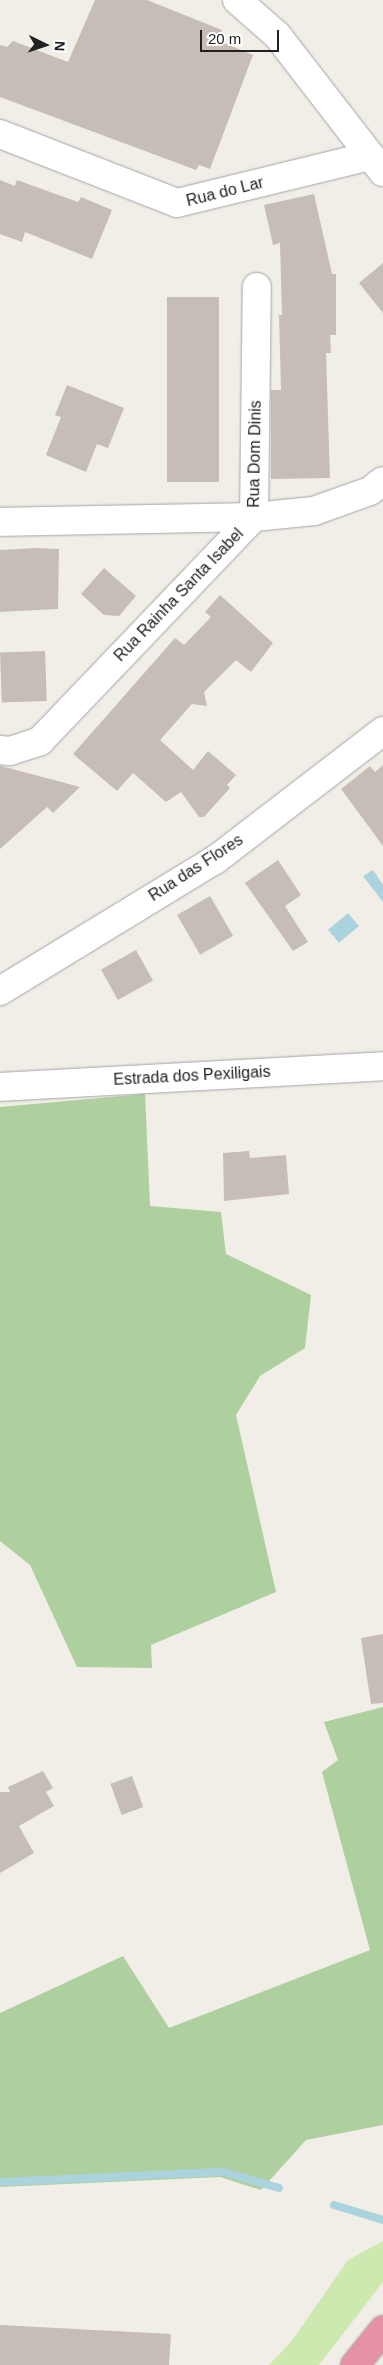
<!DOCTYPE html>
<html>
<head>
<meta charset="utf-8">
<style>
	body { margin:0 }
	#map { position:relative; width:383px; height:2365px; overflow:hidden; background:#f1eee8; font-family:Arial,sans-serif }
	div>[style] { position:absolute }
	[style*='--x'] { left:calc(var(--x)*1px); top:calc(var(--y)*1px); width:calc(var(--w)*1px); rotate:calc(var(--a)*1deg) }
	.grass>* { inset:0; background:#cee9b0 }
	.forest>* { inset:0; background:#aecf9e }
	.water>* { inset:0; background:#aad3dd; transform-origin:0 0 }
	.stream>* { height:8px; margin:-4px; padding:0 4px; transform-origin:4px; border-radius:4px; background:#aad3dd }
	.building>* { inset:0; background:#c6bdb7; transform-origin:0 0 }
	.roads { filter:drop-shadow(0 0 1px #a5a5a5) drop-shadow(0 0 1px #a5a5a5) }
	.minor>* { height:28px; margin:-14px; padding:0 14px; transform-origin:14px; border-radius:14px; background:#fff }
	.highway>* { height:28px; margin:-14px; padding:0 14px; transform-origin:14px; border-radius:14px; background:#e593a4 }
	span { translate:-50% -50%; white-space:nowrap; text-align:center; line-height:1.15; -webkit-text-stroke:4.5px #fff; paint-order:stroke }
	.street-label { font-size:16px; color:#212121 }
	.north { position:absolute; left:20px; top:20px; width:50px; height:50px; -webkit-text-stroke:4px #fff; paint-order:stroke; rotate:94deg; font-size:14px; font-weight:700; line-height:20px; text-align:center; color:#212121 }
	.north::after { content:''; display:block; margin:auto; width:18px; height:22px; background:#212121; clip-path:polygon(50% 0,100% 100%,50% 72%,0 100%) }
	.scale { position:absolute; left:200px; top:30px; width:79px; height:22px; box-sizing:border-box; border:2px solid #212121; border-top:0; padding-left:6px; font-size:15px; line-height:18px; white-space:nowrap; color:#212121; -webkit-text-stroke:4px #fff; paint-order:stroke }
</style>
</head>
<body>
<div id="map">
	<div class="grass">
		<div style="clip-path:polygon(383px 2241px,383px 2282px,319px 2365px,269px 2365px,291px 2342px,348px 2260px)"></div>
	</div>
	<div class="forest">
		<div style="clip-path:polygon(145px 1094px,150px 1206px,221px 1212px,226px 1254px,311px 1295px,305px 1348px,260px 1376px,236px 1415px,276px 1592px,151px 1645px,152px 1668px,77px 1667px,30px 1565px,0 1541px,0 1107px)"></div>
		<div style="clip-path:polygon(383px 1707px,383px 2125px,306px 2140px,261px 2190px,220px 2177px,0 2187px,0 2013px,123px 1956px,169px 2028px,370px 1950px,322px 1772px,338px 1760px,324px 1722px)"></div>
	</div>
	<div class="water">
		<div style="clip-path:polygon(373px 870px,383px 885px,383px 902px,363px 876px)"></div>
		<div style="left:348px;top:913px;width:17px;height:26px;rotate:50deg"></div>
	</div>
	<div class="stream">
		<div style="--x:0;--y:2182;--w:224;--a:-2.6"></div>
		<div style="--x:224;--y:2172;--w:57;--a:16.2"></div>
		<div style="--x:334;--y:2205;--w:51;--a:17"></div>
	</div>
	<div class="building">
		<div style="clip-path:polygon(95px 0,147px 0,222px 30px,217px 40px,253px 55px,210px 169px,199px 165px,196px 170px,0 97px,0 45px,7px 47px,13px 41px,68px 62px)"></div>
		<div style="clip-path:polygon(0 180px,15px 186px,17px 180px,78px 202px,81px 197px,112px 210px,92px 259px,25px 232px,22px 242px,0 234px)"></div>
		<div style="clip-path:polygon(314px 194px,332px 274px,336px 274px,336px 335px,330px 335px,331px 353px,326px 353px,330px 478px,271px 479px,271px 390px,281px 390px,279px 315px,282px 315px,280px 243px,273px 245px,264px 205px)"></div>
		<div style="clip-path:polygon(383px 263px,383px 313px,359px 283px)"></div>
		<div style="left:167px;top:297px;width:52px;height:185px"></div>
		<div style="clip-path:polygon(67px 385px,124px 408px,108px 448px,97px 444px,86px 472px,46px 455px,61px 417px,55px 415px)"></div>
		<div style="clip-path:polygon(37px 548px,59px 549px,58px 609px,0 612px,0 550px)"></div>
		<div style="clip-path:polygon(104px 568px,136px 596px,119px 616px,104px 615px,81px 594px)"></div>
		<div style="clip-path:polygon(220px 595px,273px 643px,251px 672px,236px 660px,204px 692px,207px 706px,192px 704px,160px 740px,193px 770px,208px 751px,236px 775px,227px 785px,230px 788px,204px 817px,199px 817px,181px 792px,166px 802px,133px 773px,117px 791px,73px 754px,175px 638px,184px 645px,211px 617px,205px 612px)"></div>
		<div style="left:45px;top:651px;width:50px;height:45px;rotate:88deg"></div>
		<div style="clip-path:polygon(383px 765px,383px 846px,341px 789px,370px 766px,375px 772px)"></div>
		<div style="clip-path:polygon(0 766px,1px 766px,80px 787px,53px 813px,47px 807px,0 849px)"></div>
		<div style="clip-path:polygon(278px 860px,301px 895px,285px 906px,308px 942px,293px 951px,245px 883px)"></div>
		<div style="left:210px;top:896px;width:46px;height:38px;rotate:60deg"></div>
		<div style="left:136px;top:950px;width:35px;height:40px;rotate:61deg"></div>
		<div style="clip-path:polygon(249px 1151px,250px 1158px,286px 1155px,289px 1194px,224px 1201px,223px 1153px)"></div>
		<div style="clip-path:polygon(383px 1634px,383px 1703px,371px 1704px,361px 1638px)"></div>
		<div style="clip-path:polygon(43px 1771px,53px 1788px,46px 1792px,54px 1806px,19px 1826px,34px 1853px,0 1873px,0 1792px,10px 1792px,8px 1787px)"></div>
		<div style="left:132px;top:1776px;width:33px;height:23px;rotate:70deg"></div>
		<div style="clip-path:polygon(0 2325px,171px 2334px,169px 2365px,0 2365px)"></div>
	</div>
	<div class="roads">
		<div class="minor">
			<div style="--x:237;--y:0;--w:53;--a:41.2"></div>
			<div style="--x:277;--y:35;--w:173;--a:52.3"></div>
			<div style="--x:0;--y:134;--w:190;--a:21.3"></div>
			<div style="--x:177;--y:203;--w:199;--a:-13.7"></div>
			<div style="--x:0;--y:522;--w:254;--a:-1.1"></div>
			<div style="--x:254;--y:517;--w:230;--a:-89.3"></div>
			<div style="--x:0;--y:750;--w:10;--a:6"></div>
			<div style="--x:10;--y:751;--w:32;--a:-18"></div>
			<div style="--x:40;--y:741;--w:310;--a:-46.3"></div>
			<div style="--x:254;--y:517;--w:60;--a:-5.7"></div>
			<div style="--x:314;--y:511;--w:59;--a:-19.7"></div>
			<div style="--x:370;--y:491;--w:16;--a:-38"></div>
			<div style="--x:0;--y:991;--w:252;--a:-31.4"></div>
			<div style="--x:215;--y:860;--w:212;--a:-37.5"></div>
			<div style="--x:0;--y:1087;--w:384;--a:-3.1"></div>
		</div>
		<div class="highway">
			<div style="--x:355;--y:2365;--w:45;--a:-51.3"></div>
		</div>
	</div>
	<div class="street-label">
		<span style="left:225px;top:192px;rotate:-14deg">Rua do Lar</span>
		<span style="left:255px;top:454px;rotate:-89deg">Rua Dom Dinis</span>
		<span style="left:179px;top:595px;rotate:-46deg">Rua Rainha Santa Isabel</span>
		<span style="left:196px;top:868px;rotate:-33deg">Rua das Flores</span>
		<span style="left:192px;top:1076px;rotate:-3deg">Estrada dos Pexiligais</span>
	</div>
	<div class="north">N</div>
	<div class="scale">20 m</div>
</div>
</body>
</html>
